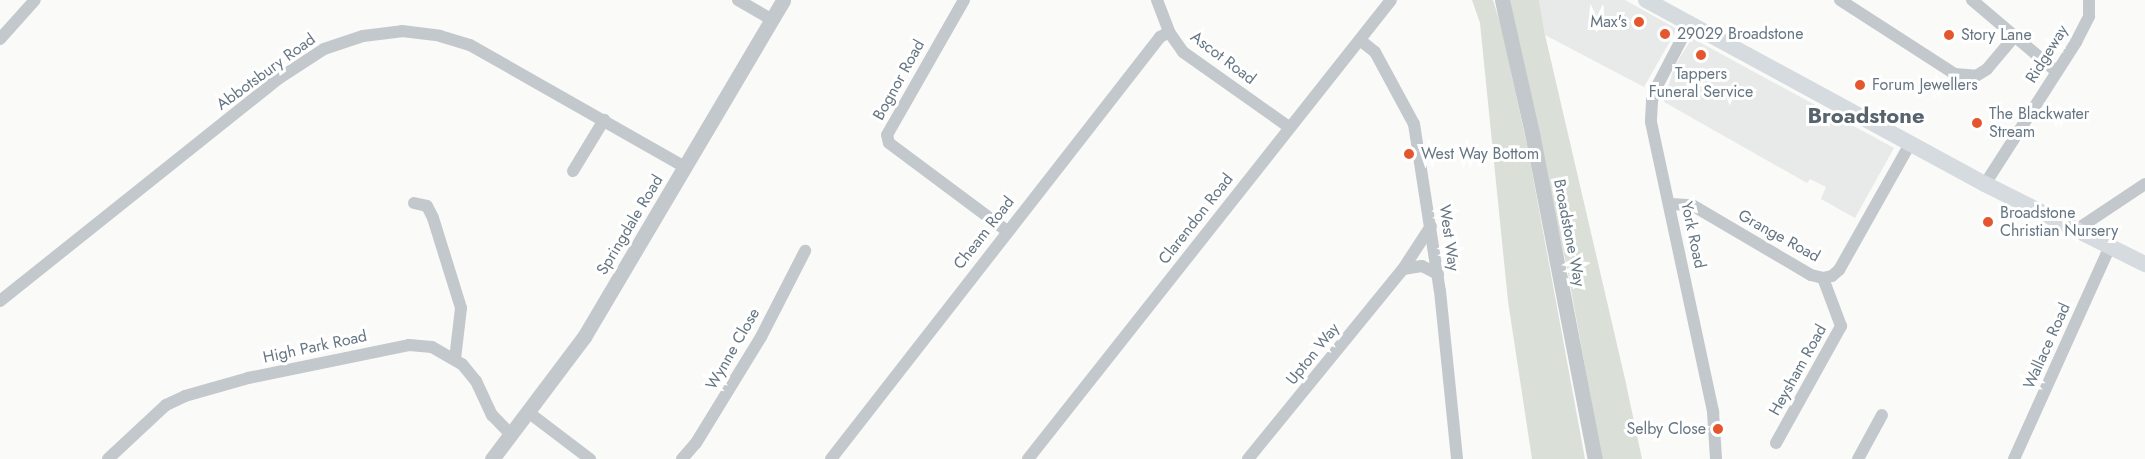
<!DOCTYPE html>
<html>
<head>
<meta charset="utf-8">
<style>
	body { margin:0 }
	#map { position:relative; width:2145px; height:459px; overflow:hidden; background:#fafaf8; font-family:Jost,sans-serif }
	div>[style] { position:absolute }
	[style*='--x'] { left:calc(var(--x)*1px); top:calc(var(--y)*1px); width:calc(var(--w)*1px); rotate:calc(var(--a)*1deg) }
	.built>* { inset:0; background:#e8e9e9 }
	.green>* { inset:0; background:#dadfd7 }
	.minor>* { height:12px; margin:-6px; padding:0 6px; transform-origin:6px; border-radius:6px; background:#c3c8cc }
	.tertiary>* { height:15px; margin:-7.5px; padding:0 7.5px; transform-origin:7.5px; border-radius:7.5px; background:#c3c8cc }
	.secondary>* { height:16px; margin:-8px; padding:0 8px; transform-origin:8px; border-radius:8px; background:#d6dbdf }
	.dots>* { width:16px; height:16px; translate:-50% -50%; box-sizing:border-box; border:3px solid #fff; border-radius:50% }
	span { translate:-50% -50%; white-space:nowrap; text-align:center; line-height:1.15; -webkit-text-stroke:6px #fff; paint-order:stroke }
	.poi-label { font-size:16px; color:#657683 }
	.right { translate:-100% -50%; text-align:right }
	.left { translate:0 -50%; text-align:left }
	.street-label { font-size:16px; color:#657683 }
	.district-label { font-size:22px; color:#57646e; font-weight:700 }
</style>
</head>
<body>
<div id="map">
	<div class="built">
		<div style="clip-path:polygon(1539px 0,1625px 0,1677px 29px,1644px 87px,1545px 35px)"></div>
		<div style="clip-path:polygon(1692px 38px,1894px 148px,1855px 218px,1821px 199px,1826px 187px,1810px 179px,1807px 183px,1664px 102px,1674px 67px)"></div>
	</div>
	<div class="green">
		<div style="clip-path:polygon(1472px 0,1493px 0,1501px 26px,1528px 150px,1585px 459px,1532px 459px,1508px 301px,1480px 23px)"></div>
		<div style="clip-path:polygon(1507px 0,1539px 0,1545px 35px,1625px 379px,1642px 459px,1602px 459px,1567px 268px)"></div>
	</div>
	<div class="minor">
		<div style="--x:738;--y:0;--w:39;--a:30"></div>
		<div style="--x:964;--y:0;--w:155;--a:119.7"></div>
		<div style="--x:887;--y:135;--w:8;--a:76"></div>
		<div style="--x:889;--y:143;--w:147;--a:36.7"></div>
		<div style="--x:1157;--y:0;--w:34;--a:69"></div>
		<div style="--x:1169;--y:32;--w:24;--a:55"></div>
		<div style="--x:1183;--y:52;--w:130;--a:35.3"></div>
		<div style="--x:1840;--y:0;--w:137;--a:32.8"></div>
		<div style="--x:1955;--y:74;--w:21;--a:5"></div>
		<div style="--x:1976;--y:76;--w:13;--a:-32"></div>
		<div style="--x:1987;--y:69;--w:42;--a:-49.8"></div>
		<div style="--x:1972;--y:0;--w:111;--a:40.3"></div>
		<div style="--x:1689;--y:25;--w:71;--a:117.6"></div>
		<div style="--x:1656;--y:88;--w:14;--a:107"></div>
		<div style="--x:1652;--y:101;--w:21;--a:93"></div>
		<div style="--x:1651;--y:122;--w:297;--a:77.9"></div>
		<div style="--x:1713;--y:412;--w:47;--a:86.3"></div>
		<div style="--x:0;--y:39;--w:52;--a:-48.1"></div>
		<div style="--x:1360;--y:40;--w:19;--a:39"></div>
		<div style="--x:1375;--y:52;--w:82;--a:61.6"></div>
		<div style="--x:1414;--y:124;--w:169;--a:81.2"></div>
		<div style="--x:1440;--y:291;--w:169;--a:84.2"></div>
		<div style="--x:573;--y:171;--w:60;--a:-58.7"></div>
		<div style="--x:1985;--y:184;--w:169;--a:-57.3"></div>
		<div style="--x:2076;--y:42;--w:29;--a:-63"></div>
		<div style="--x:2089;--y:16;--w:16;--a:-90"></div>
		<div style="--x:414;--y:203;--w:13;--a:13"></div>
		<div style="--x:427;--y:206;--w:13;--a:63"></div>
		<div style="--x:433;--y:218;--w:94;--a:72.7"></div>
		<div style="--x:461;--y:308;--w:51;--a:96.7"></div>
		<div style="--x:1670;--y:204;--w:22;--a:3"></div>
		<div style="--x:1692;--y:205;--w:138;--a:30.5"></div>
		<div style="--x:1811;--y:275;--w:12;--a:14"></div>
		<div style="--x:1823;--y:278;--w:9;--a:-13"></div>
		<div style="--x:1832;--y:276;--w:9;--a:-41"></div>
		<div style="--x:1839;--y:270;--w:145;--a:-60.6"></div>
		<div style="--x:2076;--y:230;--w:83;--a:-33.7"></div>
		<div style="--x:1403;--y:269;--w:19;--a:-9"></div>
		<div style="--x:1422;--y:266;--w:18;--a:27"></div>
		<div style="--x:0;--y:301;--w:356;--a:-38.6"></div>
		<div style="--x:278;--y:79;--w:55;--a:-33.1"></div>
		<div style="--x:324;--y:49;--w:41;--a:-18.4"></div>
		<div style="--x:363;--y:36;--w:39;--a:-7"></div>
		<div style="--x:402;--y:31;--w:38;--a:7"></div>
		<div style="--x:440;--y:36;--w:31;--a:17"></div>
		<div style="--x:470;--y:45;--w:247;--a:29.6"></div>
		<div style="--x:528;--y:412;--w:78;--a:37.2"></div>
		<div style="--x:1776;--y:443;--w:134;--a:-60.9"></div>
		<div style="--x:1841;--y:326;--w:51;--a:-110.6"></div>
		<div style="--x:108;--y:459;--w:79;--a:-43"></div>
		<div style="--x:166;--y:405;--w:21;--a:-25"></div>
		<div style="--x:185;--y:396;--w:66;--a:-15.9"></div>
		<div style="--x:248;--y:378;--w:164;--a:-11.6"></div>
		<div style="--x:409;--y:345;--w:23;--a:5"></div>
		<div style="--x:432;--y:347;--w:34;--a:30"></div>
		<div style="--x:462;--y:364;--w:22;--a:51"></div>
		<div style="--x:476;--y:381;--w:38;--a:65"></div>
		<div style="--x:492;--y:415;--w:28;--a:46"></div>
		<div style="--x:682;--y:459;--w:21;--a:-49"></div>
		<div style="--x:696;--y:443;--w:124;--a:-58.5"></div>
		<div style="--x:761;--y:337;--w:97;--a:-62.9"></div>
		<div style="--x:831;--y:459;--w:535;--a:-52.06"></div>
		<div style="--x:1160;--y:37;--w:10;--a:-29"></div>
		<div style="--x:1028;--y:459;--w:585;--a:-51.66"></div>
		<div style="--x:1248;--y:459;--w:245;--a:-50.8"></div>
		<div style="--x:1403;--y:269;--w:51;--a:-56.9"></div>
		<div style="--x:1858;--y:459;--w:50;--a:-61.4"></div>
		<div style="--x:2014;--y:459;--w:234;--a:-65.7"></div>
	</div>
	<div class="tertiary">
		<div style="--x:1502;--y:0;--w:136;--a:77.3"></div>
		<div style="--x:1532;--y:133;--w:332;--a:79.1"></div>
		<div style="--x:492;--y:459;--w:153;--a:-53"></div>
		<div style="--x:584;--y:337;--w:391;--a:-59.4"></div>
	</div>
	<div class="secondary">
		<div style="--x:1646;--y:0;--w:386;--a:28.5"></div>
		<div style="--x:1985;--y:184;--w:179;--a:26.6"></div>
	</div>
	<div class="dots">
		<div style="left:1639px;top:22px;background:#e4572e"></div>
		<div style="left:1665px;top:34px;background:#e4572e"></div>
		<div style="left:1949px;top:35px;background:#e4572e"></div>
		<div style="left:1701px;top:55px;background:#e4572e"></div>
		<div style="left:1860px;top:85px;background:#e4572e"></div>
		<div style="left:1977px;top:123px;background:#e4572e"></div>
		<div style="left:1409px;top:154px;background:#e4572e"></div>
		<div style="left:1988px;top:222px;background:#e4572e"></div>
		<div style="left:1718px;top:429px;background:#e4572e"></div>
	</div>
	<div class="poi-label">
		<span class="right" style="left:1627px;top:22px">Max's</span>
		<span class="left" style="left:1677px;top:34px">29029 Broadstone</span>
		<span class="left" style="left:1961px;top:35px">Story Lane</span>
		<span style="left:1701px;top:83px">Tappers<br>Funeral Service</span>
		<span class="left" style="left:1872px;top:85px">Forum Jewellers</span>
		<span class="left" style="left:1989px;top:123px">The Blackwater<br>Stream</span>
		<span class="left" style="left:1421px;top:154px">West Way Bottom</span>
		<span class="left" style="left:2000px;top:222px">Broadstone<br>Christian Nursery</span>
		<span class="right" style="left:1706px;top:429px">Selby Close</span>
	</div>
	<div class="street-label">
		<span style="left:2047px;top:54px;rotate:-58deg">Ridgeway</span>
		<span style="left:1223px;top:58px;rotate:37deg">Ascot Road</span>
		<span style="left:266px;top:72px;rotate:-36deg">Abbotsbury Road</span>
		<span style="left:899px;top:80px;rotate:-61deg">Bognor Road</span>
		<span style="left:1196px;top:219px;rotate:-52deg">Clarendon Road</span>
		<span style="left:630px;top:225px;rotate:-59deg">Springdale Road</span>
		<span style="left:984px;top:233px;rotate:-52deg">Cheam Road</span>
		<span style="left:1569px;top:233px;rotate:79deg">Broadstone Way</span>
		<span style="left:1693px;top:235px;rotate:78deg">York Road</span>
		<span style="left:1779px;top:236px;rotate:29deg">Grange Road</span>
		<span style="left:1449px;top:238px;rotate:82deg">West Way</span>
		<span style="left:2047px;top:346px;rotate:-66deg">Wallace Road</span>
		<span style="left:315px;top:347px;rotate:-12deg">High Park Road</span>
		<span style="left:733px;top:349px;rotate:-60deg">Wynne Close</span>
		<span style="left:1313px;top:354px;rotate:-51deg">Upton Way</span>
		<span style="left:1798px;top:370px;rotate:-61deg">Heysham Road</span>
	</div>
	<div class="district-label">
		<span style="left:1866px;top:116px">Broadstone</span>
	</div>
</div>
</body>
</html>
